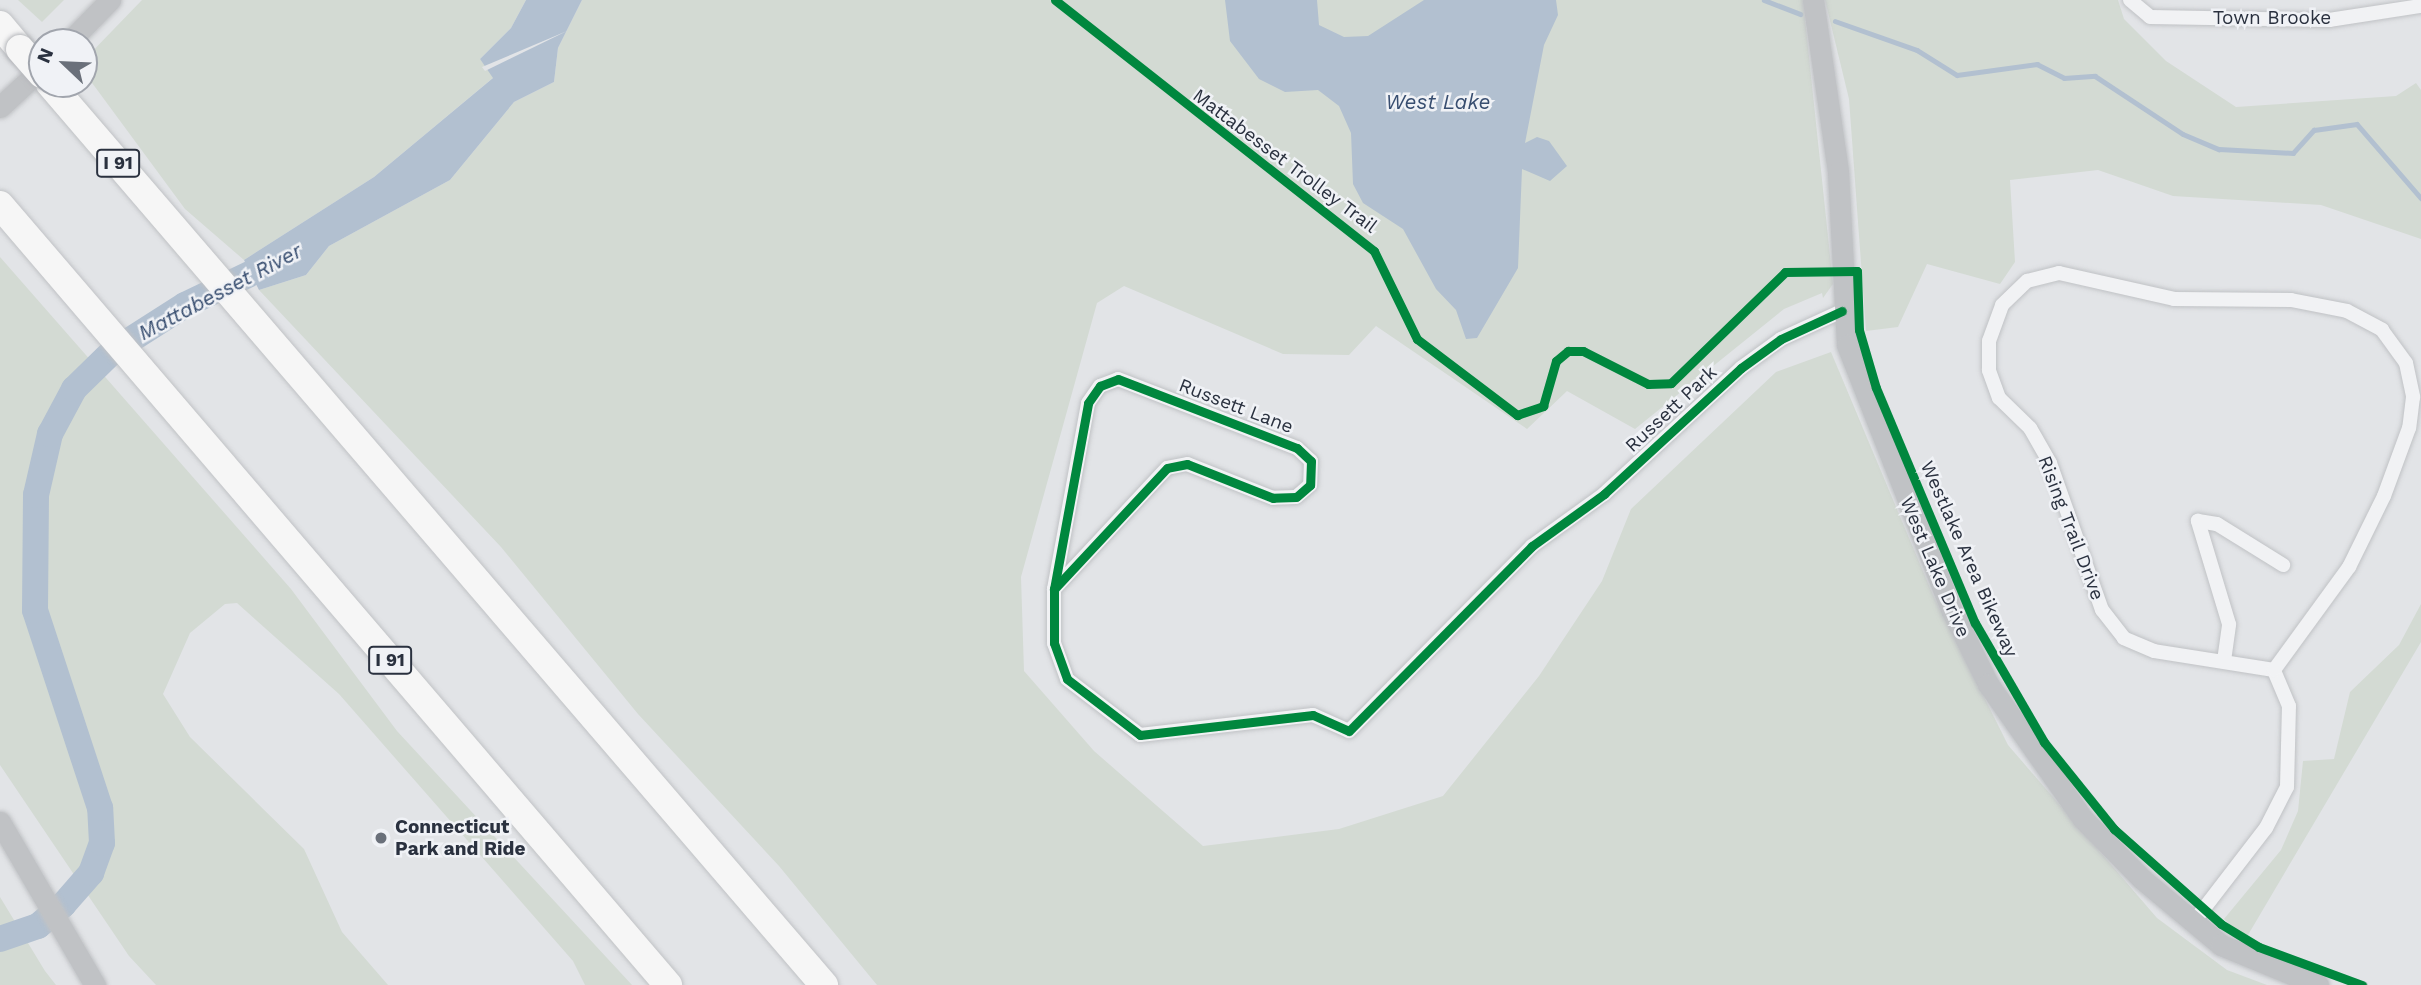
<!DOCTYPE html>
<html>
<head>
<meta charset="utf-8">
<style>
	body { margin:0 }
	#map { position:relative; width:2421px; height:985px; overflow:hidden; background:#e2e4e7; font-family:"Work Sans",sans-serif }
	div>[style] { position:absolute }
	[style*='--x'] { left:calc(var(--x)*1px); top:calc(var(--y)*1px); width:calc(var(--w)*1px); rotate:calc(var(--a)*1deg) }
	.green>* { inset:0; background:#d3dad3 }
	.water>* { inset:0; background:#b2c0d0 }
	.pier>* { inset:0; background:#e2e4e7 }
	.stream>* { height:4.5px; margin:-2.25px; padding:0 2.25px; transform-origin:2.25px; border-radius:2.25px; background:#b2c0d0 }
	.river>* { height:26px; margin:-13px; padding:0 13px; transform-origin:13px; border-radius:13px; background:#b2c0d0 }
	.roads { filter:drop-shadow(0 0 2px #c0c2c5) drop-shadow(0 0 2px #c0c2c5) }
	.street>* { height:14px; margin:-7px; padding:0 7px; transform-origin:7px; border-radius:7px; background:#f1f2f4 }
	.secondary>* { height:21px; margin:-10.5px; padding:0 10.5px; transform-origin:10.5px; border-radius:10.5px; background:#c0c2c5 }
	.highway>* { height:28px; margin:-14px; padding:0 14px; transform-origin:14px; border-radius:14px; background:#f6f6f6 }
	.bridges { filter:drop-shadow(0 0 2px #b5b7bb) drop-shadow(0 0 2px #b5b7bb) }
	.highway-bridge>* { height:28px; margin:-14px; padding:0 14px; transform-origin:14px; border-radius:14px; background:#f6f6f6 }
	.cycleway>* { height:9px; margin:-4.5px; padding:0 4.5px; transform-origin:4.5px; border-radius:4.5px; background:#00873e }
	.dots>* { width:19px; height:19px; translate:-50% -50%; box-sizing:border-box; border:4px solid #f0f2f6; border-radius:50% }
	span { translate:-50% -50%; white-space:nowrap; text-align:center; line-height:1.15; -webkit-text-stroke:5px #f0f2f6; paint-order:stroke }
	.shield-label span { padding:2px 5px; background:#f0f2f6; border:2px solid; border-radius:5px; -webkit-text-stroke-width:0 }
	.shield-label { font-size:18px; color:#2a313f; font-weight:700 }
	.street-label { font-size:19px; color:#2a313f }
	.poi-label { font-size:19px; color:#2a313f; font-weight:700 }
	.left { translate:0 -50%; text-align:left }
	.water-label { font-size:21px; color:#384e70; font-style:italic }
	.north { position:absolute; left:28px; top:28px; width:70px; height:70px; box-sizing:border-box; background:#f0f2f6; border:2px solid #a1a5ad; border-radius:50%; rotate:293deg; font-size:19px; font-weight:700; line-height:28px; text-align:center; color:#2a313f }
	.north::after { content:''; display:block; margin:auto; width:24px; height:32px; background:#6a707a; clip-path:polygon(50% 0,100% 100%,50% 72%,0 100%) }
</style>
</head>
<body>
<div id="map">
	<div class="green">
		<div style="clip-path:polygon(18px 0,64px 0,42px 22px)"></div>
		<div style="clip-path:polygon(142px 0,526px 0,511px 28px,480px 59px,494px 77px,374px 177px,244px 260px,185px 209px,84px 72px,84px 60px)"></div>
		<div style="clip-path:polygon(582px 0,1803px 0,1833px 284px,1823px 298px,1822px 293px,1784px 309px,1635px 429px,1567px 391px,1527px 429px,1376px 326px,1349px 355px,1283px 354px,1124px 286px,1097px 303px,1021px 577px,1024px 671px,1094px 751px,1203px 846px,1339px 829px,1443px 796px,1539px 676px,1602px 581px,1631px 509px,1776px 372px,1831px 352px,1933px 595px,2008px 745px,2157px 918px,2227px 970px,2267px 985px,877px 985px,779px 866px,638px 714px,501px 547px,259px 290px,306px 275px,329px 246px,450px 180px,514px 102px,554px 82px,558px 48px)"></div>
		<div style="clip-path:polygon(1825px 0,2118px 0,2124px 19px,2166px 61px,2236px 107px,2396px 96px,2416px 83px,2421px 90px,2421px 239px,2321px 205px,2173px 196px,2098px 170px,2010px 180px,2015px 262px,2000px 284px,1927px 264px,1898px 327px,1866px 331px,1849px 99px)"></div>
		<div style="clip-path:polygon(0 257px,291px 589px,397px 731px,632px 985px,585px 985px,573px 961px,339px 694px,237px 603px,225px 604px,190px 633px,163px 694px,190px 737px,304px 849px,342px 932px,388px 985px,156px 985px,129px 956px,0 765px)"></div>
		<div style="clip-path:polygon(2421px 604px,2421px 642px,2245px 940px,2224px 919px,2281px 850px,2298px 811px,2303px 761px,2334px 759px,2350px 692px,2399px 645px)"></div>
		<div style="clip-path:polygon(0 897px,45px 971px,56px 985px,0 985px)"></div>
	</div>
	<div class="water">
		<div style="clip-path:polygon(526px 0,582px 0,558px 48px,554px 82px,514px 102px,450px 180px,329px 246px,306px 275px,259px 290px,244px 260px,374px 177px,493px 78px,480px 59px,511px 28px)"></div>
		<div style="clip-path:polygon(1225px 0,1317px 0,1319px 25px,1344px 37px,1368px 36px,1424px 0,1556px 0,1558px 15px,1544px 45px,1525px 143px,1537px 137px,1549px 141px,1567px 166px,1550px 181px,1522px 169px,1518px 268px,1477px 338px,1466px 339px,1456px 310px,1436px 289px,1403px 229px,1363px 203px,1353px 184px,1351px 133px,1339px 106px,1318px 90px,1285px 92px,1259px 79px,1230px 41px)"></div>
	</div>
	<div class="pier">
		<div style="clip-path:polygon(567px 31px,485px 71px,482px 67px)"></div>
	</div>
	<div class="stream">
		<div style="--x:1764;--y:0;--w:39;--a:21"></div>
		<div style="--x:1835;--y:21;--w:87;--a:19.5"></div>
		<div style="--x:1917;--y:50;--w:47;--a:32"></div>
		<div style="--x:1957;--y:75;--w:81;--a:-7.8"></div>
		<div style="--x:2037;--y:64;--w:30;--a:27"></div>
		<div style="--x:2064;--y:78;--w:31;--a:-4"></div>
		<div style="--x:2095;--y:76;--w:105;--a:33.4"></div>
		<div style="--x:2183;--y:134;--w:39;--a:23"></div>
		<div style="--x:2219;--y:149;--w:74;--a:3.1"></div>
		<div style="--x:2293;--y:153;--w:31;--a:-48"></div>
		<div style="--x:2314;--y:130;--w:43;--a:-7.9"></div>
		<div style="--x:2357;--y:124;--w:98;--a:49.1"></div>
	</div>
	<div class="river">
		<div style="--x:0;--y:939;--w:40;--a:-18.9"></div>
		<div style="--x:38;--y:926;--w:33;--a:-40"></div>
		<div style="--x:63;--y:905;--w:43;--a:-48.8"></div>
		<div style="--x:91;--y:873;--w:32;--a:-70"></div>
		<div style="--x:102;--y:843;--w:35;--a:-93"></div>
		<div style="--x:100;--y:808;--w:208;--a:-108.2"></div>
		<div style="--x:35;--y:610;--w:115;--a:-89.5"></div>
		<div style="--x:36;--y:495;--w:63;--a:-77.1"></div>
		<div style="--x:50;--y:434;--w:51;--a:-61.9"></div>
		<div style="--x:74;--y:389;--w:54;--a:-44.3"></div>
		<div style="--x:113;--y:351;--w:85;--a:-32.6"></div>
		<div style="--x:185;--y:305;--w:109;--a:-25.6"></div>
	</div>
	<div class="roads">
		<div class="street">
			<div style="--x:2130;--y:0;--w:26;--a:40"></div>
			<div style="--x:2150;--y:17;--w:179;--a:1"></div>
			<div style="--x:2329;--y:20;--w:93;--a:-8.7"></div>
			<div style="--x:1054;--y:589;--w:189;--a:-79.6"></div>
			<div style="--x:1088;--y:403;--w:21;--a:-55"></div>
			<div style="--x:1100;--y:386;--w:19;--a:-21"></div>
			<div style="--x:1118;--y:379;--w:192;--a:21.1"></div>
			<div style="--x:1297;--y:448;--w:19;--a:43"></div>
			<div style="--x:1311;--y:461;--w:24;--a:92"></div>
			<div style="--x:1310;--y:485;--w:18;--a:139"></div>
			<div style="--x:1296;--y:497;--w:23;--a:178"></div>
			<div style="--x:1273;--y:498;--w:92;--a:-158.4"></div>
			<div style="--x:1187;--y:464;--w:20;--a:169"></div>
			<div style="--x:1167;--y:468;--w:166;--a:133"></div>
			<div style="--x:1054;--y:589;--w:54;--a:90"></div>
			<div style="--x:1054;--y:643;--w:38;--a:70"></div>
			<div style="--x:1067;--y:679;--w:92;--a:37.5"></div>
			<div style="--x:1140;--y:735;--w:174;--a:-6.6"></div>
			<div style="--x:1313;--y:715;--w:39;--a:24"></div>
			<div style="--x:1349;--y:731;--w:260;--a:-45.3"></div>
			<div style="--x:1532;--y:546;--w:89;--a:-35.8"></div>
			<div style="--x:1604;--y:494;--w:186;--a:-42.6"></div>
			<div style="--x:1741;--y:368;--w:49;--a:-35.9"></div>
			<div style="--x:1781;--y:339;--w:67;--a:-24.7"></div>
			<div style="--x:2224;--y:661;--w:37;--a:-82"></div>
			<div style="--x:2229;--y:624;--w:108;--a:-106.8"></div>
			<div style="--x:2198;--y:521;--w:19;--a:9"></div>
			<div style="--x:2217;--y:524;--w:78;--a:31.8"></div>
			<div style="--x:2192;--y:924;--w:121;--a:-52.4"></div>
			<div style="--x:2266;--y:828;--w:46;--a:-62.9"></div>
			<div style="--x:2287;--y:787;--w:81;--a:-88.6"></div>
			<div style="--x:2289;--y:706;--w:39;--a:-113"></div>
			<div style="--x:2274;--y:670;--w:121;--a:-171"></div>
			<div style="--x:2154;--y:651;--w:33;--a:-157"></div>
			<div style="--x:2124;--y:638;--w:36;--a:-128"></div>
			<div style="--x:2102;--y:610;--w:156;--a:-109.5"></div>
			<div style="--x:2050;--y:463;--w:40;--a:-119.7"></div>
			<div style="--x:2030;--y:428;--w:43;--a:-135.9"></div>
			<div style="--x:1999;--y:398;--w:30;--a:-110"></div>
			<div style="--x:1989;--y:370;--w:29;--a:-90"></div>
			<div style="--x:1989;--y:341;--w:38;--a:-70"></div>
			<div style="--x:2002;--y:305;--w:35;--a:-44"></div>
			<div style="--x:2027;--y:281;--w:33;--a:-14"></div>
			<div style="--x:2059;--y:273;--w:118;--a:12.7"></div>
			<div style="--x:2174;--y:299;--w:117;--a:0.5"></div>
			<div style="--x:2291;--y:300;--w:57;--a:11.1"></div>
			<div style="--x:2347;--y:311;--w:40;--a:28"></div>
			<div style="--x:2382;--y:330;--w:41;--a:54"></div>
			<div style="--x:2406;--y:363;--w:35;--a:78"></div>
			<div style="--x:2413;--y:397;--w:31;--a:97"></div>
			<div style="--x:2409;--y:428;--w:72;--a:110.2"></div>
			<div style="--x:2384;--y:496;--w:79;--a:116.2"></div>
			<div style="--x:2349;--y:567;--w:127;--a:126.1"></div>
		</div>
		<div class="secondary">
			<div style="--x:1813;--y:0;--w:174;--a:81.7"></div>
			<div style="--x:1838;--y:172;--w:173;--a:87"></div>
			<div style="--x:1847;--y:345;--w:286;--a:68.5"></div>
			<div style="--x:1952;--y:611;--w:81;--a:63.7"></div>
			<div style="--x:1988;--y:684;--w:165;--a:54.9"></div>
			<div style="--x:2083;--y:819;--w:84;--a:45.5"></div>
			<div style="--x:2142;--y:879;--w:103;--a:39.9"></div>
			<div style="--x:2221;--y:945;--w:105;--a:22.4"></div>
			<div style="--x:69;--y:42;--w:59;--a:-45.7"></div>
			<div style="--x:0;--y:107;--w:57;--a:-42.9"></div>
			<div style="--x:0;--y:822;--w:189;--a:59.8"></div>
		</div>
		<div class="highway">
			<div style="--x:0;--y:25;--w:31;--a:50"></div>
			<div style="--x:50;--y:84;--w:1188;--a:49.34"></div>
			<div style="--x:0;--y:205;--w:1027;--a:49.42"></div>
		</div>
	</div>
	<div class="bridges">
		<div class="highway-bridge">
			<div style="--x:20;--y:49;--w:33;--a:49"></div>
		</div>
	</div>
	<div class="cycleway">
		<div style="--x:1055;--y:0;--w:406;--a:38.2"></div>
		<div style="--x:1374;--y:251;--w:98;--a:64"></div>
		<div style="--x:1417;--y:339;--w:126;--a:37.2"></div>
		<div style="--x:1517;--y:415;--w:28;--a:-19"></div>
		<div style="--x:1543;--y:406;--w:47;--a:-73.9"></div>
		<div style="--x:1556;--y:361;--w:16;--a:-40"></div>
		<div style="--x:1568;--y:351;--w:15;--a:0"></div>
		<div style="--x:1583;--y:351;--w:73;--a:26.9"></div>
		<div style="--x:1648;--y:384;--w:23;--a:-2"></div>
		<div style="--x:1671;--y:383;--w:159;--a:-44.2"></div>
		<div style="--x:1785;--y:272;--w:72;--a:-0.8"></div>
		<div style="--x:1857;--y:271;--w:59;--a:88.1"></div>
		<div style="--x:1859;--y:330;--w:60;--a:73.7"></div>
		<div style="--x:1876;--y:388;--w:255;--a:67.2"></div>
		<div style="--x:1975;--y:623;--w:138;--a:59.9"></div>
		<div style="--x:2044;--y:742;--w:112;--a:51.2"></div>
		<div style="--x:2114;--y:829;--w:143;--a:41.6"></div>
		<div style="--x:2221;--y:924;--w:44;--a:31.2"></div>
		<div style="--x:2259;--y:947;--w:110;--a:20.3"></div>
		<div style="--x:1054;--y:589;--w:189;--a:-79.6"></div>
		<div style="--x:1088;--y:403;--w:21;--a:-55"></div>
		<div style="--x:1100;--y:386;--w:19;--a:-21"></div>
		<div style="--x:1118;--y:379;--w:192;--a:21.1"></div>
		<div style="--x:1297;--y:448;--w:19;--a:43"></div>
		<div style="--x:1311;--y:461;--w:24;--a:92"></div>
		<div style="--x:1310;--y:485;--w:18;--a:139"></div>
		<div style="--x:1296;--y:497;--w:23;--a:178"></div>
		<div style="--x:1273;--y:498;--w:92;--a:-158.4"></div>
		<div style="--x:1187;--y:464;--w:20;--a:169"></div>
		<div style="--x:1167;--y:468;--w:166;--a:133"></div>
		<div style="--x:1054;--y:589;--w:54;--a:90"></div>
		<div style="--x:1054;--y:643;--w:38;--a:70"></div>
		<div style="--x:1067;--y:679;--w:92;--a:37.5"></div>
		<div style="--x:1140;--y:735;--w:174;--a:-6.6"></div>
		<div style="--x:1313;--y:715;--w:39;--a:24"></div>
		<div style="--x:1349;--y:731;--w:260;--a:-45.3"></div>
		<div style="--x:1532;--y:546;--w:89;--a:-35.8"></div>
		<div style="--x:1604;--y:494;--w:186;--a:-42.6"></div>
		<div style="--x:1741;--y:368;--w:49;--a:-35.9"></div>
		<div style="--x:1781;--y:339;--w:67;--a:-24.7"></div>
	</div>
	<div class="dots">
		<div style="left:381px;top:838px;background:#6a707a"></div>
	</div>
	<div class="shield-label">
		<span style="left:118px;top:163px">I 91</span>
		<span style="left:390px;top:660px">I 91</span>
	</div>
	<div class="street-label">
		<span style="left:2272px;top:18px">Town Brooke</span>
		<span style="left:1285px;top:161px;rotate:37deg">Mattabesset Trolley Trail</span>
		<span style="left:1236px;top:406px;rotate:21deg">Russett Lane</span>
		<span style="left:1671px;top:409px;rotate:-43deg">Russett Park</span>
		<span style="left:2071px;top:528px;rotate:69deg">Rising Trail Drive</span>
		<span style="left:1969px;top:559px;rotate:66deg">Westlake Area Bikeway</span>
		<span style="left:1935px;top:567px;rotate:67deg">West Lake Drive</span>
	</div>
	<div class="poi-label">
		<span class="left" style="left:395px;top:838px">Connecticut<br>Park and Ride</span>
	</div>
	<div class="water-label">
		<span style="left:1438px;top:102px">West Lake</span>
		<span style="left:220px;top:292px;rotate:-28deg">Mattabesset River</span>
	</div>
	<div class="north">N</div>
</div>
</body>
</html>
